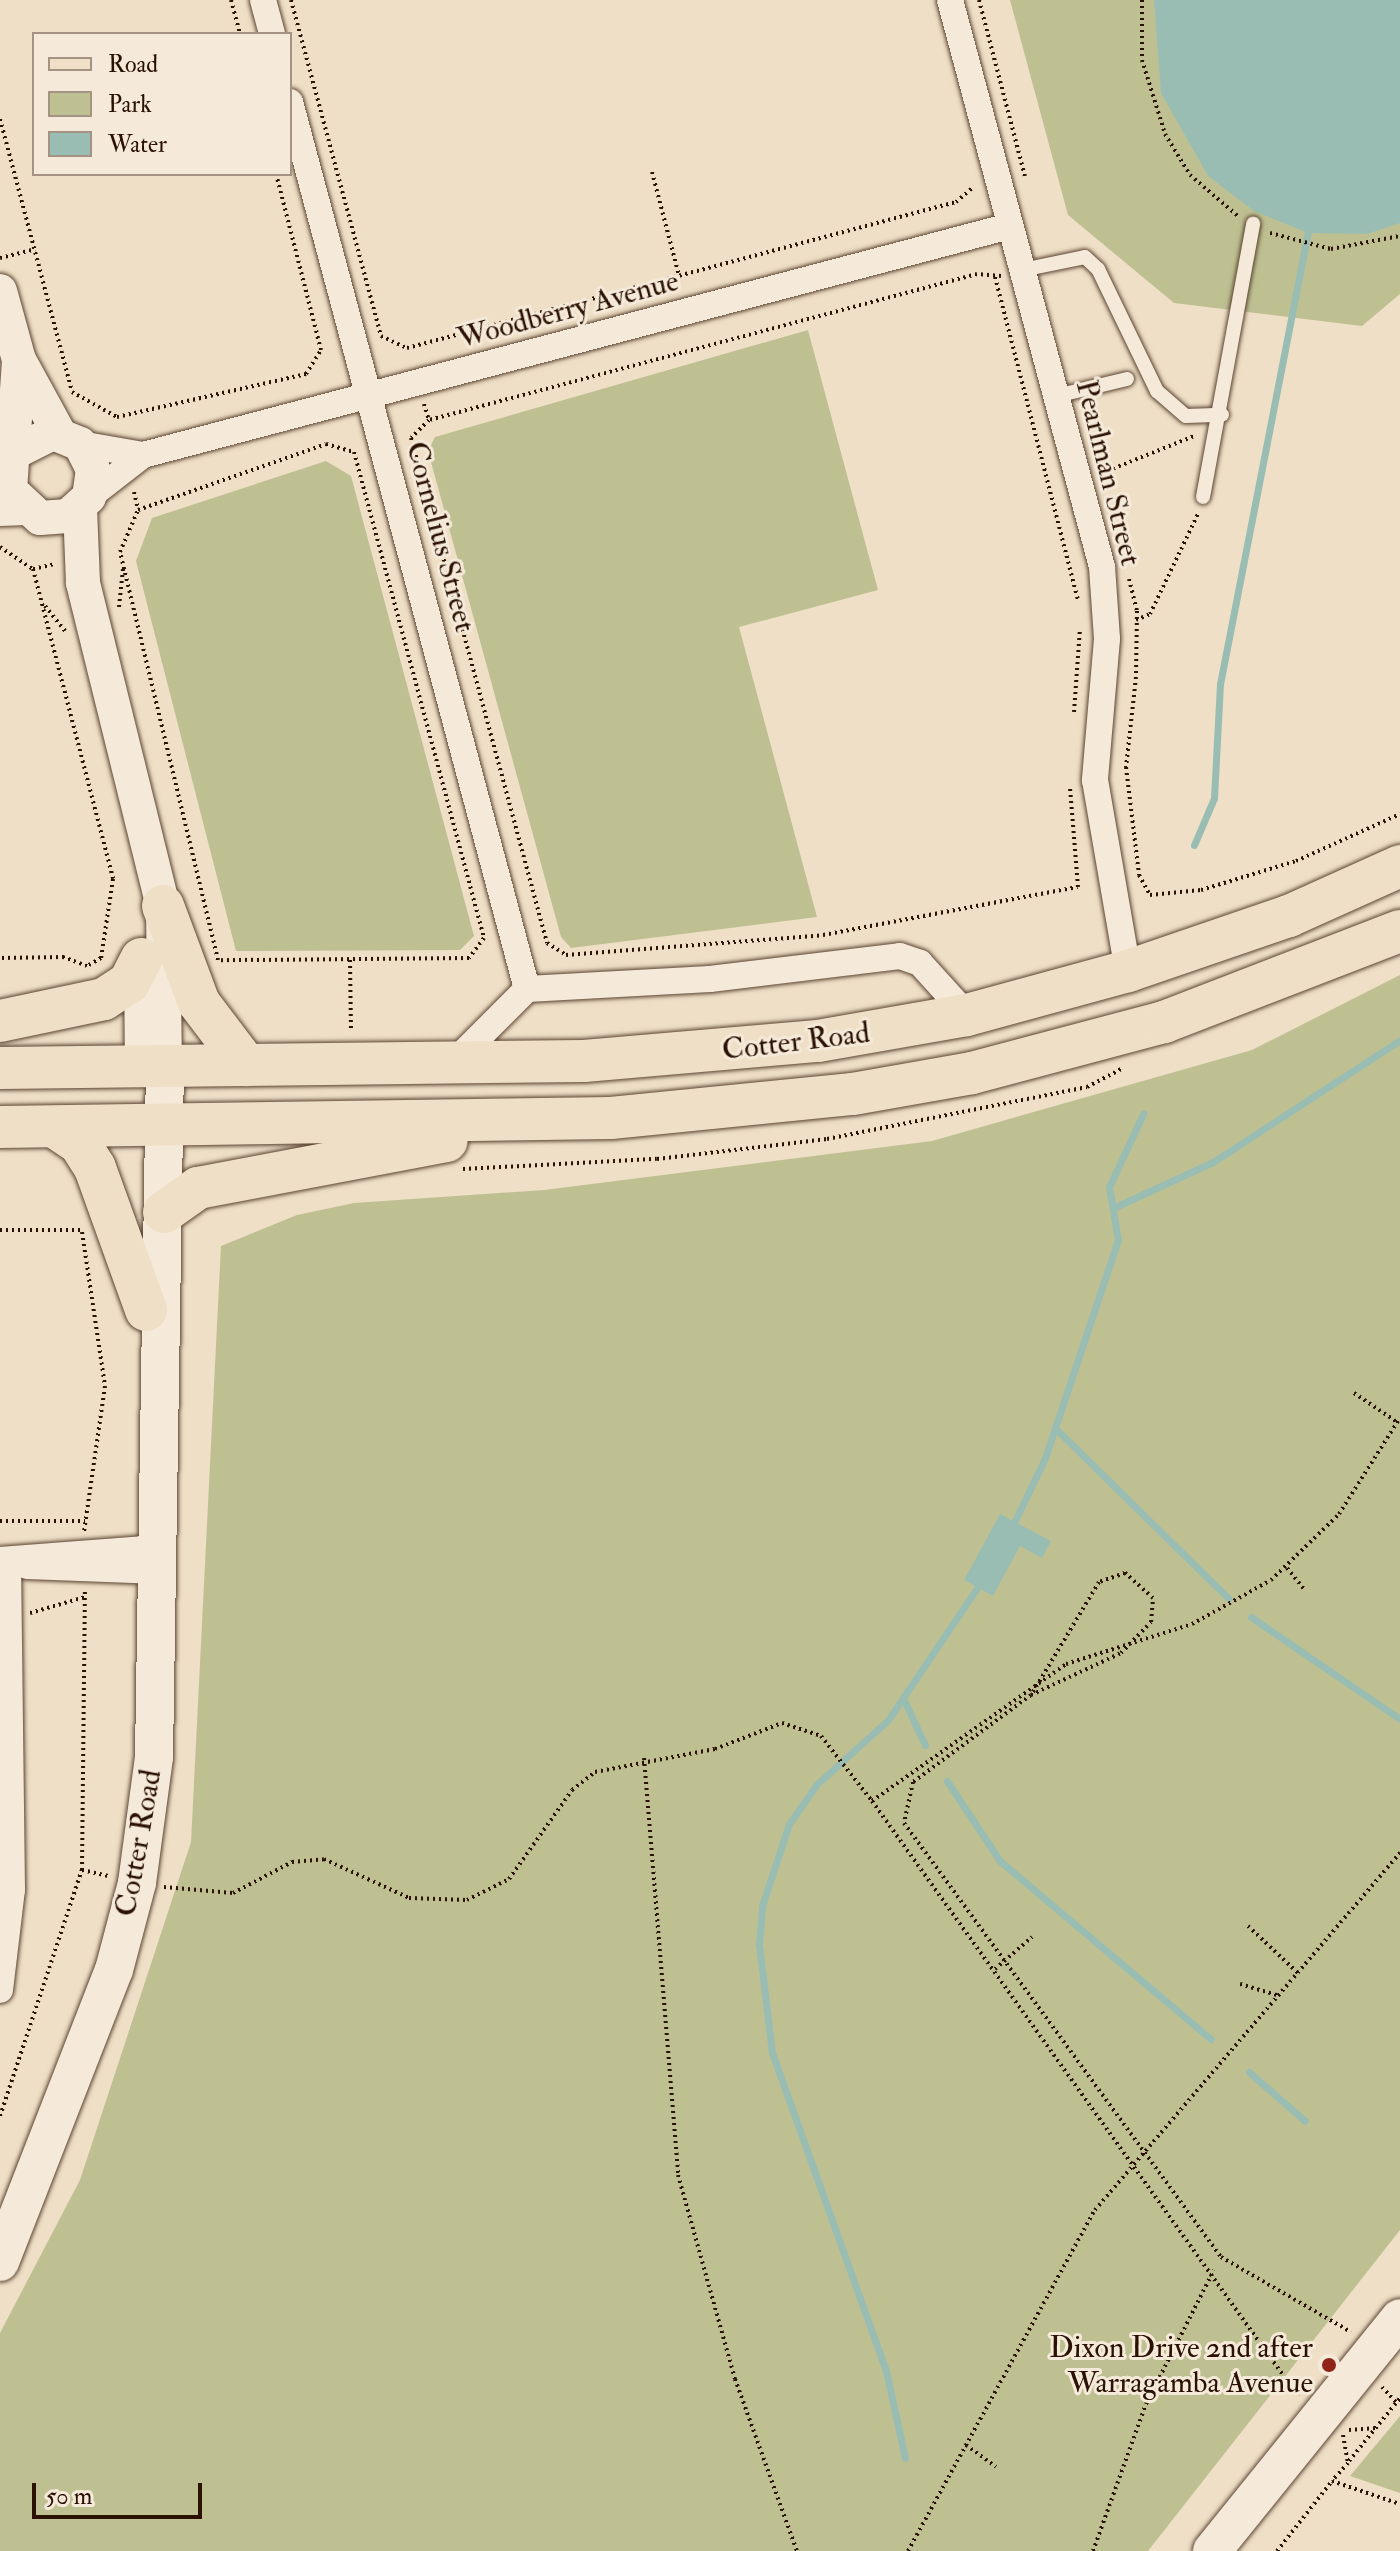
<!DOCTYPE html>
<html>
<head>
<meta charset="utf-8">
<style>
	body { margin:0 }
	#map { position:relative; width:1400px; height:2551px; overflow:hidden; background:#efdfc6; font-family:"IM FELL Double Pica",serif }
	div>[style] { position:absolute }
	[style*='--x'] { left:calc(var(--x)*1px); top:calc(var(--y)*1px); width:calc(var(--w)*1px); rotate:calc(var(--a)*1deg) }
	.green>* { inset:0; background:#bec092 }
	.water>* { inset:0; background:#9abdb3 }
	.stream>* { height:7px; margin:-3.5px; padding:0 3.5px; transform-origin:3.5px; border-radius:3.5px; background:#9abdb3 }
	.path>* { height:4px; margin-top:-2px; transform-origin:0; background:repeating-linear-gradient(90deg,#2a1101 0 2px,transparent 0 6px) }
	.roads { filter:drop-shadow(0 0 2px #5b4432) drop-shadow(0 0 2px #5b4432) }
	.service>* { height:14px; margin:-7px; padding:0 7px; transform-origin:7px; border-radius:7px; background:#f5eada }
	.minor>* { height:26px; margin:-13px; padding:0 13px; transform-origin:13px; border-radius:13px; background:#f5eada }
	.tertiary>* { height:34px; margin:-17px; padding:0 17px; transform-origin:17px; border-radius:17px; background:#f5eada }
	.secondary>* { height:38px; margin:-19px; padding:0 19px; transform-origin:19px; border-radius:19px; background:#f5eada }
	.primary>* { height:42px; margin:-21px; padding:0 21px; transform-origin:21px; border-radius:21px; background:#efdfc6 }
	.dots>* { width:22px; height:22px; translate:-50% -50%; box-sizing:border-box; border:4px solid #f5eada; border-radius:50% }
	span { translate:-50% -50%; white-space:nowrap; text-align:center; line-height:1.15; -webkit-text-stroke:6px #f5eada; paint-order:stroke }
	.street-label { font-size:30px; color:#2a1101 }
	.poi-label { font-size:30px; color:#2a1101 }
	.right { translate:-100% -50%; text-align:right }
	.legend { position:absolute; left:32px; top:32px; width:260px; height:144px; box-sizing:border-box; background:#f5eada; border:2px solid #a49383; margin:0; padding:10px 14px; list-style:none; font-size:24px; color:#2a1101 }
	.legend li { display:flex; align-items:center; gap:16px; height:40px }
	.legend b { width:40px; border:2px solid #a49383 }
	.scale { position:absolute; left:32px; top:2483px; width:170px; height:36px; box-sizing:border-box; border:4px solid #2a1101; border-top:0; padding-left:10px; font-size:24px; line-height:28px; white-space:nowrap; color:#2a1101; -webkit-text-stroke:6px #f5eada; paint-order:stroke }
</style>
</head>
<body>
<div id="map">
	<div class="green">
		<div style="clip-path:polygon(1010px 0,1400px 0,1400px 294px,1362px 326px,1174px 303px,1068px 215px)"></div>
		<div style="clip-path:polygon(808px 330px,878px 590px,739px 627px,817px 917px,571px 948px,561px 937px,428px 451px,435px 437px)"></div>
		<div style="clip-path:polygon(326px 461px,351px 476px,474px 936px,460px 950px,236px 951px,136px 561px,152px 518px)"></div>
		<div style="clip-path:polygon(1400px 975px,1400px 2230px,1148px 2551px,0 2551px,0 2333px,80px 2180px,191px 1842px,221px 1246px,297px 1215px,354px 1203px,544px 1190px,932px 1141px,1252px 1050px)"></div>
		<div style="clip-path:polygon(1400px 2416px,1400px 2493px,1350px 2476px)"></div>
	</div>
	<div class="water">
		<div style="clip-path:polygon(1154px 0,1400px 0,1400px 223px,1367px 234px,1308px 233px,1254px 211px,1208px 176px,1161px 93px)"></div>
		<div style="clip-path:polygon(1000px 1514px,1051px 1541px,1042px 1558px,1020px 1546px,993px 1596px,964px 1580px)"></div>
	</div>
	<div class="stream">
		<div style="--x:1194;--y:845;--w:51;--a:-66.9"></div>
		<div style="--x:1214;--y:798;--w:114;--a:-87"></div>
		<div style="--x:1220;--y:684;--w:460;--a:-79"></div>
		<div style="--x:1113;--y:1208;--w:110;--a:-24.7"></div>
		<div style="--x:1213;--y:1162;--w:223;--a:-33.1"></div>
		<div style="--x:1055;--y:1428;--w:243;--a:44.5"></div>
		<div style="--x:1011;--y:1529;--w:79;--a:-64.4"></div>
		<div style="--x:1045;--y:1458;--w:230;--a:-71.5"></div>
		<div style="--x:1118;--y:1240;--w:54;--a:-99.6"></div>
		<div style="--x:1109;--y:1187;--w:81;--a:-65"></div>
		<div style="--x:1251;--y:1617;--w:181;--a:34.4"></div>
		<div style="--x:903;--y:1698;--w:52;--a:64.9"></div>
		<div style="--x:947;--y:1781;--w:96;--a:56.5"></div>
		<div style="--x:1000;--y:1861;--w:276;--a:40.2"></div>
		<div style="--x:1249;--y:2072;--w:74;--a:41.2"></div>
		<div style="--x:905;--y:2458;--w:89;--a:-102.3"></div>
		<div style="--x:886;--y:2371;--w:338;--a:-109.7"></div>
		<div style="--x:772;--y:2053;--w:110;--a:-96.8"></div>
		<div style="--x:759;--y:1944;--w:38;--a:-85"></div>
		<div style="--x:762;--y:1906;--w:86;--a:-71.8"></div>
		<div style="--x:789;--y:1824;--w:49;--a:-55"></div>
		<div style="--x:817;--y:1784;--w:96;--a:-42"></div>
		<div style="--x:888;--y:1720;--w:166;--a:-56"></div>
	</div>
	<div class="path">
		<div style="--x:231;--y:0;--w:35;--a:75"></div>
		<div style="--x:291;--y:0;--w:348;--a:75"></div>
		<div style="--x:381;--y:336;--w:29;--a:25"></div>
		<div style="--x:407;--y:348;--w:568;--a:-14.89"></div>
		<div style="--x:956;--y:202;--w:23;--a:-41"></div>
		<div style="--x:979;--y:0;--w:182;--a:75.4"></div>
		<div style="--x:1142;--y:0;--w:60;--a:90"></div>
		<div style="--x:1142;--y:60;--w:77;--a:72.7"></div>
		<div style="--x:1165;--y:134;--w:48;--a:58.6"></div>
		<div style="--x:1190;--y:175;--w:63;--a:40.5"></div>
		<div style="--x:0;--y:119;--w:282;--a:75.2"></div>
		<div style="--x:72;--y:392;--w:51;--a:29.1"></div>
		<div style="--x:117;--y:417;--w:194;--a:-12.8"></div>
		<div style="--x:306;--y:374;--w:28;--a:-58"></div>
		<div style="--x:321;--y:350;--w:182;--a:-104.3"></div>
		<div style="--x:652;--y:172;--w:107;--a:75.4"></div>
		<div style="--x:1270;--y:233;--w:63;--a:14.7"></div>
		<div style="--x:1331;--y:249;--w:70;--a:-10.7"></div>
		<div style="--x:0;--y:258;--w:36;--a:-14"></div>
		<div style="--x:1001;--y:276;--w:24;--a:-175"></div>
		<div style="--x:977;--y:274;--w:567;--a:165.08"></div>
		<div style="--x:429;--y:420;--w:25;--a:135"></div>
		<div style="--x:411;--y:438;--w:523;--a:74.93"></div>
		<div style="--x:547;--y:943;--w:22;--a:32"></div>
		<div style="--x:566;--y:955;--w:258;--a:-4.4"></div>
		<div style="--x:823;--y:935;--w:259;--a:-10.7"></div>
		<div style="--x:1078;--y:887;--w:99;--a:-94.6"></div>
		<div style="--x:995;--y:277;--w:333;--a:75.6"></div>
		<div style="--x:424;--y:404;--w:17;--a:73"></div>
		<div style="--x:326;--y:444;--w:29;--a:16"></div>
		<div style="--x:354;--y:452;--w:503;--a:75.02"></div>
		<div style="--x:484;--y:938;--w:25;--a:127"></div>
		<div style="--x:469;--y:958;--w:251;--a:179.5"></div>
		<div style="--x:218;--y:960;--w:420;--a:-103.5"></div>
		<div style="--x:120;--y:552;--w:46;--a:-66.8"></div>
		<div style="--x:138;--y:510;--w:199;--a:-19.3"></div>
		<div style="--x:1102;--y:473;--w:99;--a:-21.9"></div>
		<div style="--x:134;--y:492;--w:18;--a:77"></div>
		<div style="--x:0;--y:547;--w:40;--a:34"></div>
		<div style="--x:33;--y:569;--w:320;--a:75.5"></div>
		<div style="--x:113;--y:879;--w:80;--a:98.6"></div>
		<div style="--x:101;--y:958;--w:16;--a:150"></div>
		<div style="--x:87;--y:966;--w:25;--a:-159"></div>
		<div style="--x:64;--y:957;--w:64;--a:179.1"></div>
		<div style="--x:33;--y:569;--w:23;--a:-13"></div>
		<div style="--x:1129;--y:579;--w:33;--a:76"></div>
		<div style="--x:1137;--y:611;--w:66;--a:90.9"></div>
		<div style="--x:1136;--y:677;--w:91;--a:96.3"></div>
		<div style="--x:1126;--y:767;--w:109;--a:83.1"></div>
		<div style="--x:1139;--y:875;--w:23;--a:61"></div>
		<div style="--x:1150;--y:895;--w:51;--a:-5.6"></div>
		<div style="--x:1201;--y:890;--w:99;--a:-17"></div>
		<div style="--x:1296;--y:861;--w:114;--a:-24.3"></div>
		<div style="--x:45;--y:606;--w:32;--a:51"></div>
		<div style="--x:119;--y:607;--w:39;--a:-84"></div>
		<div style="--x:1136;--y:620;--w:15;--a:-23"></div>
		<div style="--x:1150;--y:614;--w:111;--a:-64.4"></div>
		<div style="--x:1074;--y:712;--w:83;--a:-85.9"></div>
		<div style="--x:350;--y:960;--w:68;--a:89.2"></div>
		<div style="--x:463;--y:1169;--w:194;--a:-3"></div>
		<div style="--x:657;--y:1159;--w:171;--a:-6.7"></div>
		<div style="--x:827;--y:1139;--w:265;--a:-11.3"></div>
		<div style="--x:1087;--y:1087;--w:41;--a:-27.8"></div>
		<div style="--x:0;--y:1230;--w:82;--a:0"></div>
		<div style="--x:82;--y:1232;--w:156;--a:81.5"></div>
		<div style="--x:105;--y:1386;--w:147;--a:98.2"></div>
		<div style="--x:1354;--y:1393;--w:52;--a:34"></div>
		<div style="--x:0;--y:1521;--w:85;--a:0"></div>
		<div style="--x:1287;--y:1568;--w:27;--a:51"></div>
		<div style="--x:30;--y:1613;--w:57;--a:-16.2"></div>
		<div style="--x:1031;--y:1695;--w:99;--a:-25"></div>
		<div style="--x:1121;--y:1653;--w:43;--a:-45.9"></div>
		<div style="--x:1151;--y:1622;--w:24;--a:-85"></div>
		<div style="--x:1153;--y:1598;--w:38;--a:-138"></div>
		<div style="--x:1125;--y:1573;--w:28;--a:161"></div>
		<div style="--x:1099;--y:1582;--w:132;--a:121"></div>
		<div style="--x:1031;--y:1695;--w:147;--a:143.6"></div>
		<div style="--x:913;--y:1782;--w:42;--a:102.4"></div>
		<div style="--x:904;--y:1823;--w:537;--a:53.86"></div>
		<div style="--x:1221;--y:2257;--w:150;--a:30"></div>
		<div style="--x:644;--y:1758;--w:418;--a:85.3"></div>
		<div style="--x:678;--y:2175;--w:212;--a:74.4"></div>
		<div style="--x:735;--y:2379;--w:183;--a:70.2"></div>
		<div style="--x:872;--y:1801;--w:732;--a:54.4"></div>
		<div style="--x:82;--y:1870;--w:27;--a:13"></div>
		<div style="--x:164;--y:1887;--w:69;--a:5"></div>
		<div style="--x:233;--y:1893;--w:67;--a:-27.7"></div>
		<div style="--x:292;--y:1862;--w:32;--a:-5"></div>
		<div style="--x:324;--y:1859;--w:94;--a:24.6"></div>
		<div style="--x:409;--y:1898;--w:58;--a:2"></div>
		<div style="--x:467;--y:1900;--w:47;--a:-26.6"></div>
		<div style="--x:509;--y:1879;--w:109;--a:-54.7"></div>
		<div style="--x:572;--y:1790;--w:29;--a:-38"></div>
		<div style="--x:595;--y:1772;--w:122;--a:-10.9"></div>
		<div style="--x:715;--y:1749;--w:72;--a:-21.2"></div>
		<div style="--x:782;--y:1723;--w:41;--a:18.4"></div>
		<div style="--x:821;--y:1736;--w:83;--a:51.9"></div>
		<div style="--x:872;--y:1801;--w:237;--a:-35.2"></div>
		<div style="--x:1066;--y:1664;--w:132;--a:-17.6"></div>
		<div style="--x:1192;--y:1624;--w:90;--a:-29.1"></div>
		<div style="--x:1271;--y:1580;--w:95;--a:-44.1"></div>
		<div style="--x:1339;--y:1514;--w:114;--a:-57.6"></div>
		<div style="--x:1248;--y:1926;--w:69;--a:43.2"></div>
		<div style="--x:995;--y:1969;--w:49;--a:-40.9"></div>
		<div style="--x:1240;--y:1984;--w:42;--a:16.7"></div>
		<div style="--x:0;--y:2116;--w:259;--a:-71.6"></div>
		<div style="--x:82;--y:1870;--w:278;--a:-89.4"></div>
		<div style="--x:1382;--y:2387;--w:21;--a:47"></div>
		<div style="--x:1349;--y:2430;--w:27;--a:-4"></div>
		<div style="--x:1343;--y:2435;--w:28;--a:80"></div>
		<div style="--x:1348;--y:2463;--w:24;--a:132"></div>
		<div style="--x:1332;--y:2481;--w:72;--a:18.7"></div>
		<div style="--x:966;--y:2445;--w:37;--a:36"></div>
		<div style="--x:1349;--y:2461;--w:81;--a:-51"></div>
		<div style="--x:908;--y:2551;--w:389;--a:-61.3"></div>
		<div style="--x:1095;--y:2210;--w:470;--a:-49.5"></div>
		<div style="--x:1093;--y:2551;--w:156;--a:-70.2"></div>
		<div style="--x:1146;--y:2404;--w:150;--a:-63.1"></div>
		<div style="--x:1277;--y:2551;--w:89;--a:-51.8"></div>
	</div>
	<div class="roads">
		<div class="service">
			<div style="--x:1022;--y:270;--w:64;--a:-11.7"></div>
			<div style="--x:1085;--y:257;--w:18;--a:43"></div>
			<div style="--x:1098;--y:269;--w:136;--a:64.2"></div>
			<div style="--x:1157;--y:391;--w:38;--a:41"></div>
			<div style="--x:1186;--y:416;--w:36;--a:-2"></div>
			<div style="--x:1056;--y:396;--w:73;--a:-13.5"></div>
			<div style="--x:1203;--y:497;--w:278;--a:-79.6"></div>
		</div>
		<div class="minor">
			<div style="--x:263;--y:0;--w:35;--a:75"></div>
			<div style="--x:950;--y:0;--w:587;--a:74.99"></div>
			<div style="--x:1102;--y:567;--w:72;--a:86"></div>
			<div style="--x:1107;--y:639;--w:142;--a:94.9"></div>
			<div style="--x:1095;--y:780;--w:194;--a:80.2"></div>
			<div style="--x:290;--y:102;--w:918;--a:75.04"></div>
			<div style="--x:80;--y:444;--w:64;--a:9.9"></div>
			<div style="--x:89;--y:497;--w:68;--a:-37.9"></div>
			<div style="--x:143;--y:455;--w:897;--a:-14.8"></div>
			<div style="--x:0;--y:513;--w:27;--a:-2"></div>
			<div style="--x:454;--y:1062;--w:103;--a:-45"></div>
			<div style="--x:527;--y:989;--w:183;--a:-3.1"></div>
			<div style="--x:710;--y:979;--w:191;--a:-6.9"></div>
			<div style="--x:900;--y:956;--w:21;--a:19"></div>
			<div style="--x:920;--y:963;--w:70;--a:47.9"></div>
			<div style="--x:0;--y:1560;--w:159;--a:-4.3"></div>
			<div style="--x:27;--y:1566;--w:133;--a:2.2"></div>
			<div style="--x:0;--y:1990;--w:101;--a:-83.2"></div>
			<div style="--x:12;--y:1890;--w:330;--a:-90.7"></div>
		</div>
		<div class="tertiary">
			<div style="--x:0;--y:291;--w:72;--a:74.6"></div>
			<div style="--x:19;--y:360;--w:85;--a:61.3"></div>
			<div style="--x:17;--y:451;--w:40;--a:-26.6"></div>
			<div style="--x:53;--y:433;--w:29;--a:22"></div>
			<div style="--x:80;--y:444;--w:28;--a:63"></div>
			<div style="--x:93;--y:469;--w:28;--a:98"></div>
			<div style="--x:89;--y:497;--w:28;--a:138"></div>
			<div style="--x:68;--y:516;--w:28;--a:176"></div>
			<div style="--x:40;--y:518;--w:41;--a:-137"></div>
			<div style="--x:10;--y:490;--w:130;--a:-86"></div>
			<div style="--x:80;--y:508;--w:75;--a:87.7"></div>
			<div style="--x:83;--y:583;--w:333;--a:76.1"></div>
			<div style="--x:163;--y:906;--w:159;--a:89.3"></div>
			<div style="--x:141;--y:957;--w:107;--a:89.5"></div>
		</div>
		<div class="secondary">
			<div style="--x:0;--y:2262;--w:313;--a:-68.7"></div>
			<div style="--x:114;--y:1970;--w:90;--a:-75.2"></div>
			<div style="--x:137;--y:1883;--w:127;--a:-82.3"></div>
			<div style="--x:154;--y:1757;--w:692;--a:-89.09"></div>
			<div style="--x:1212;--y:2551;--w:299;--a:-51.1"></div>
		</div>
		<div class="primary">
			<div style="--x:163;--y:906;--w:103;--a:69.6"></div>
			<div style="--x:199;--y:1003;--w:78;--a:52.8"></div>
			<div style="--x:0;--y:1021;--w:106;--a:-11.9"></div>
			<div style="--x:104;--y:999;--w:30;--a:-33"></div>
			<div style="--x:129;--y:983;--w:27;--a:-63"></div>
			<div style="--x:0;--y:1068;--w:584;--a:-0.69"></div>
			<div style="--x:584;--y:1061;--w:235;--a:-4.9"></div>
			<div style="--x:818;--y:1041;--w:151;--a:-9.9"></div>
			<div style="--x:967;--y:1015;--w:167;--a:-15.3"></div>
			<div style="--x:1128;--y:971;--w:170;--a:-18.9"></div>
			<div style="--x:1289;--y:916;--w:122;--a:-24.2"></div>
			<div style="--x:0;--y:1127;--w:611;--a:-0.84"></div>
			<div style="--x:611;--y:1118;--w:243;--a:-5.7"></div>
			<div style="--x:853;--y:1094;--w:121;--a:-10"></div>
			<div style="--x:972;--y:1073;--w:199;--a:-14.9"></div>
			<div style="--x:1164;--y:1022;--w:253;--a:-21.1"></div>
			<div style="--x:55;--y:1127;--w:30;--a:34"></div>
			<div style="--x:80;--y:1144;--w:28;--a:58"></div>
			<div style="--x:95;--y:1168;--w:151;--a:70.2"></div>
			<div style="--x:164;--y:1212;--w:42;--a:-35.2"></div>
			<div style="--x:198;--y:1188;--w:253;--a:-10.7"></div>
		</div>
	</div>
	<div class="dots">
		<div style="left:1329px;top:2365px;background:#8f2418"></div>
	</div>
	<div class="street-label">
		<span style="left:568px;top:310px;rotate:-15deg">Woodberry Avenue</span>
		<span style="left:1108px;top:473px;rotate:76deg">Pearlman Street</span>
		<span style="left:440px;top:537px;rotate:75deg">Cornelius Street</span>
		<span style="left:796px;top:1042px;rotate:-7deg">Cotter Road</span>
		<span style="left:139px;top:1843px;rotate:-80deg">Cotter Road</span>
	</div>
	<div class="poi-label">
		<span class="right" style="left:1313px;top:2365px">Dixon Drive 2nd after<br>Warragamba Avenue</span>
	</div>
	<ul class="legend">
	<li><b style="height:10px;background:#efdfc6"></b>Road</li>
	<li><b style="height:22px;background:#bec092"></b>Park</li>
	<li><b style="height:22px;background:#9abdb3"></b>Water</li>
	</ul>
	<div class="scale">50 m</div>
</div>
</body>
</html>
